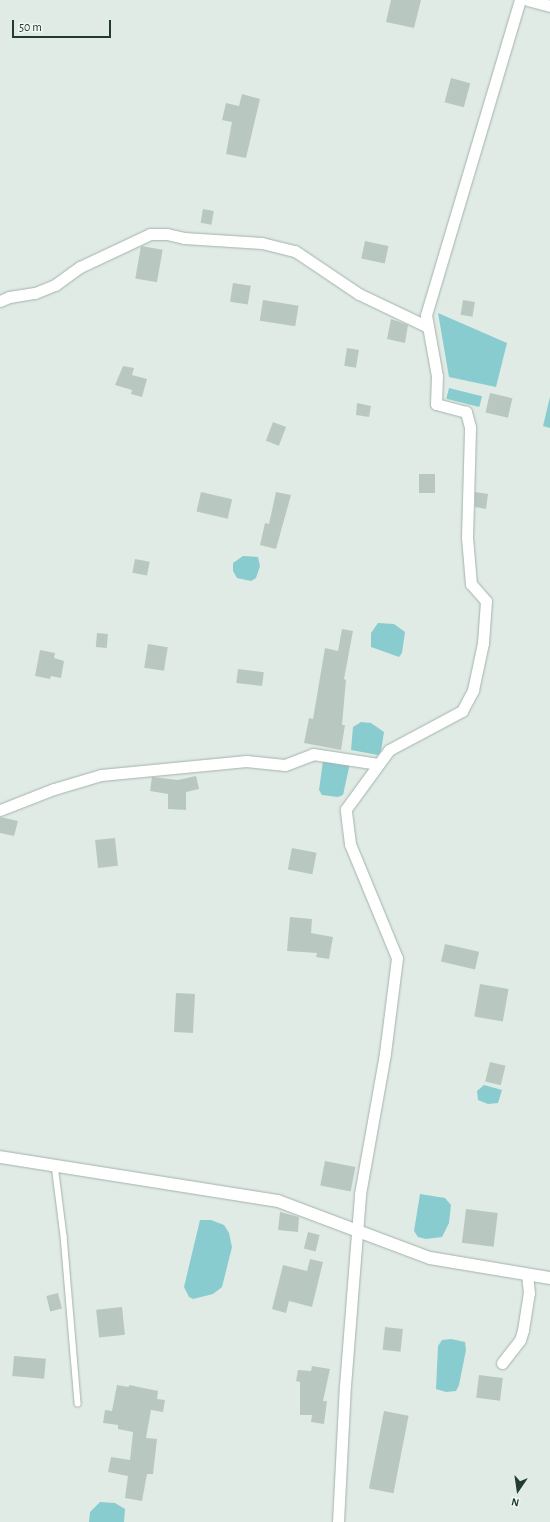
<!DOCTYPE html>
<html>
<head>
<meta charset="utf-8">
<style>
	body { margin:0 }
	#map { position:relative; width:550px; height:1522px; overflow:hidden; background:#e0ebe5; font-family:"Alegreya Sans",sans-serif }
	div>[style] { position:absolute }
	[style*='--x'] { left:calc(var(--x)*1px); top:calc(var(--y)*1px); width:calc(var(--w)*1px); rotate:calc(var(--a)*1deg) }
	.water>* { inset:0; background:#88ccd0; transform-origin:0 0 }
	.building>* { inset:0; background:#b8c8c1; transform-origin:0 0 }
	.roads { filter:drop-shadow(0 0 1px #a3b3ab) drop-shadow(0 0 1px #a3b3ab) }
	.lane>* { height:5.5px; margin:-2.75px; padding:0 2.75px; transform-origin:2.75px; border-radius:2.75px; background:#fff }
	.street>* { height:11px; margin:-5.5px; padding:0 5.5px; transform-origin:5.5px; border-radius:5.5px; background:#fff }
	.secondary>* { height:12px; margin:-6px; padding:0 6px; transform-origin:6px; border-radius:6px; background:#fff }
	span { translate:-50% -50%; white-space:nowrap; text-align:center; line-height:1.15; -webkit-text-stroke:3px #f0f7f3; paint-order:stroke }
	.north { position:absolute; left:498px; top:1470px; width:40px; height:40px; -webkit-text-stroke:3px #f0f7f3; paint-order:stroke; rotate:193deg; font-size:11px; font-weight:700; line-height:16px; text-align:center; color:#213b31 }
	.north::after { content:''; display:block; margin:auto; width:14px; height:18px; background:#213b31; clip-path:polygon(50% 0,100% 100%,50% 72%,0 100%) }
	.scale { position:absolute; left:12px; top:20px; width:99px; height:18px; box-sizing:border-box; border:2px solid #213b31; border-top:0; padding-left:5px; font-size:12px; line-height:14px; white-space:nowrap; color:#213b31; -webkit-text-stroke:3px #f0f7f3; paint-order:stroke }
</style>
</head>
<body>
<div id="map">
	<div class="water">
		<div style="clip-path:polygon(438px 313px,507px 343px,496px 387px,449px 377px)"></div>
		<div style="left:449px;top:388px;width:34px;height:11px;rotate:14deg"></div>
		<div style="clip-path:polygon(550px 397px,550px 428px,543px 426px)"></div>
		<div style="clip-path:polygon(243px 556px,258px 557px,260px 566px,256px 578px,251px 581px,237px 578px,233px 571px,233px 563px)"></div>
		<div style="clip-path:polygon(378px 623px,394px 624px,405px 632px,402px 653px,399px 657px,371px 647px,371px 633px)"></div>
		<div style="clip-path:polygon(361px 722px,371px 723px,384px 732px,381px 751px,378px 755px,351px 750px,353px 727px)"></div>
		<div style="clip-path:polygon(327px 758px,350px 763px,343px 795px,338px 797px,322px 795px,319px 790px,323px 761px)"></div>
		<div style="clip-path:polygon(484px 1085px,502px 1090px,498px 1103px,488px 1104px,478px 1100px,477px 1091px)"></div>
		<div style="clip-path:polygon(420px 1194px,445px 1198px,451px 1205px,449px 1223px,442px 1237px,426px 1239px,418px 1237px,414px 1231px)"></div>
		<div style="clip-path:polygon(200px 1220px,211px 1220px,224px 1225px,229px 1233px,232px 1247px,222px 1287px,213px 1294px,193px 1299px,189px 1297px,184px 1287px)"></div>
		<div style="clip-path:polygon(451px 1339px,465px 1342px,466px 1350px,459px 1385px,456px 1391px,446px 1392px,436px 1389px,438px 1346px,442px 1340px)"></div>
		<div style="clip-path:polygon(100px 1502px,115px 1503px,125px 1509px,124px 1522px,89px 1522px,90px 1512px)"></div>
	</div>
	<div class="building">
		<div style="clip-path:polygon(391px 0,421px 0,414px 28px,386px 22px)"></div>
		<div style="left:451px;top:78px;width:20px;height:25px;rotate:15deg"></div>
		<div style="clip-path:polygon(242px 94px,260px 99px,246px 158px,226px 154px,232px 122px,222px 120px,226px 103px,239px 106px)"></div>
		<div style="left:203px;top:209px;width:11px;height:14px;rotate:10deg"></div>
		<div style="left:365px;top:241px;width:24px;height:18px;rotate:12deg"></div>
		<div style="left:141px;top:246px;width:22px;height:33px;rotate:10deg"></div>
		<div style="left:233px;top:283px;width:18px;height:19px;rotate:9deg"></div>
		<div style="left:263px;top:300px;width:36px;height:21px;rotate:9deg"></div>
		<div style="left:463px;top:300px;width:12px;height:15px;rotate:9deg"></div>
		<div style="clip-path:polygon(391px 319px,408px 325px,405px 343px,387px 339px)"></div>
		<div style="left:347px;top:348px;width:12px;height:18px;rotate:9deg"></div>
		<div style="clip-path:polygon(123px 366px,134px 368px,132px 375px,147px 379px,142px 397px,131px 394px,132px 390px,115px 385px)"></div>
		<div style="left:490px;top:393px;width:23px;height:20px;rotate:13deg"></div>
		<div style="clip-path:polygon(357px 403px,371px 406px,369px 417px,356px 415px)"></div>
		<div style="left:273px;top:422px;width:14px;height:20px;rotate:21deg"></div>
		<div style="left:419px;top:474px;width:16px;height:19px"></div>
		<div style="left:201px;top:492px;width:32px;height:20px;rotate:13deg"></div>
		<div style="clip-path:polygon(276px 492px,291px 495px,276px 549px,260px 545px,265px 523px,269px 524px)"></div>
		<div style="clip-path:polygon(475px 492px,488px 494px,486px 509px,475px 507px)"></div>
		<div style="left:135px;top:559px;width:15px;height:14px;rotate:11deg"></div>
		<div style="clip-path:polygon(342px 629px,353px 631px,344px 679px,346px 680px,342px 725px,345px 725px,341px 750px,304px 743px,309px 718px,313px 719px,325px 648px,338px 651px)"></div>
		<div style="left:97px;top:633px;width:11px;height:14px;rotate:5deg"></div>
		<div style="left:148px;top:644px;width:20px;height:24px;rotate:9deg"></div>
		<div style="clip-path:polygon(40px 650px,55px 653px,54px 658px,64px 661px,61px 678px,51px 676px,50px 679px,35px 676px)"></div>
		<div style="left:238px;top:669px;width:26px;height:14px;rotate:7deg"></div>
		<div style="clip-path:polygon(196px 776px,199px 789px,186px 792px,186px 810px,168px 809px,168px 794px,150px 791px,152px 777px,178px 780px)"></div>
		<div style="clip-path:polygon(0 817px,18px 821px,14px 836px,0 833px)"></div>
		<div style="left:115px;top:838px;width:28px;height:20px;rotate:84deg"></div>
		<div style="left:292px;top:848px;width:25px;height:22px;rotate:11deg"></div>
		<div style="clip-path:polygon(290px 917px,312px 919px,311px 933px,333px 937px,329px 959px,316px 957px,317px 953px,287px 951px)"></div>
		<div style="left:445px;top:944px;width:35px;height:18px;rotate:13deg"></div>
		<div style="left:480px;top:984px;width:29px;height:33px;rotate:10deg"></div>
		<div style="left:176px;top:993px;width:19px;height:39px;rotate:3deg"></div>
		<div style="left:490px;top:1062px;width:16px;height:20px;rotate:14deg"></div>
		<div style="left:325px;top:1161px;width:31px;height:25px;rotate:11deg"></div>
		<div style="left:466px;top:1209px;width:32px;height:34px;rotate:7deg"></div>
		<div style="clip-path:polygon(280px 1212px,299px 1217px,298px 1232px,278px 1230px)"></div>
		<div style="left:308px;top:1232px;width:12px;height:17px;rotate:14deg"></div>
		<div style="clip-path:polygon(310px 1259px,323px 1262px,312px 1307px,289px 1301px,286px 1313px,272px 1309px,283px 1265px,307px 1271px)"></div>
		<div style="left:58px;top:1293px;width:16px;height:12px;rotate:76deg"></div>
		<div style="left:122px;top:1307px;width:28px;height:26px;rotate:84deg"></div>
		<div style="left:385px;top:1327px;width:18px;height:23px;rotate:6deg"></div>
		<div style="left:14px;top:1356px;width:32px;height:20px;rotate:5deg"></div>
		<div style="clip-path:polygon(312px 1366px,330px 1369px,323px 1401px,327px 1401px,324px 1424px,311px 1422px,312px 1415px,300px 1415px,300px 1382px,296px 1381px,298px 1370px,311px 1371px)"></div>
		<div style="left:479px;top:1375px;width:24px;height:23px;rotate:7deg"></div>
		<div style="clip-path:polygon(117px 1385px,129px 1387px,129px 1385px,158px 1391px,157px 1399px,165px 1400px,163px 1412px,151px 1410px,146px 1438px,157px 1439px,153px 1474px,147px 1474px,142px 1501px,125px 1498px,128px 1476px,108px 1472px,111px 1457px,130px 1460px,133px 1432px,118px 1429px,118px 1425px,103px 1423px,105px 1410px,112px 1411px)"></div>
		<div style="left:384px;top:1411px;width:25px;height:79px;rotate:11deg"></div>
	</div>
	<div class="roads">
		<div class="lane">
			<div style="--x:55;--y:1165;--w:72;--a:82.8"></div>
			<div style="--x:64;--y:1236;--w:168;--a:85.2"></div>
		</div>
		<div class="street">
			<div style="--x:528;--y:0;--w:23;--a:15"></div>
			<div style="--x:0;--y:301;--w:10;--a:-24"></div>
			<div style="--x:9;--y:297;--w:26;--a:-9"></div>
			<div style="--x:35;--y:293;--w:22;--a:-22"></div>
			<div style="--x:55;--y:285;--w:31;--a:-36"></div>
			<div style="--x:80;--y:267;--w:77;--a:-25.2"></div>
			<div style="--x:150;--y:234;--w:17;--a:0"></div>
			<div style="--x:167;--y:234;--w:17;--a:13"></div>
			<div style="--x:184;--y:238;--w:78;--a:3.7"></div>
			<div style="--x:262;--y:243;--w:34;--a:14"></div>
			<div style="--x:295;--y:251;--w:77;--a:33.9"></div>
			<div style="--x:359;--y:294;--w:74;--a:25.5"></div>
			<div style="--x:0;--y:810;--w:58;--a:-21.3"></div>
			<div style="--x:54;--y:789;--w:49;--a:-16.6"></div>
			<div style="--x:101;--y:775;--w:146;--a:-5.5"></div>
			<div style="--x:246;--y:761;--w:39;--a:6"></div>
			<div style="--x:285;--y:765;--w:30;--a:-21"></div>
			<div style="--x:313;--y:754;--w:66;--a:8.7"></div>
			<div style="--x:502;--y:1363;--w:29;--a:-52"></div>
			<div style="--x:520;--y:1340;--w:10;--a:-73"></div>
			<div style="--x:523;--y:1330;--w:37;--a:-81"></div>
			<div style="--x:529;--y:1293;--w:19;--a:-96"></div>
			<div style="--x:338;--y:1522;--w:136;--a:-87.1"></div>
			<div style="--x:345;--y:1386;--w:193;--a:-85.5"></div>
			<div style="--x:360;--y:1194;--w:143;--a:-79.9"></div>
			<div style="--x:385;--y:1053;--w:96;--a:-82.8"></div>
			<div style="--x:397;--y:958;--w:123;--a:-112.4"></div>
			<div style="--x:350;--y:844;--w:35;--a:-97"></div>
			<div style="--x:346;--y:809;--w:73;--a:-53.9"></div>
			<div style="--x:389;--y:750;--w:83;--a:-28.1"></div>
			<div style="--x:462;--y:711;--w:24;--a:-62"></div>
			<div style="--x:473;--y:690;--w:48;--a:-78"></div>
			<div style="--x:483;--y:643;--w:42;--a:-85.9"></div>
			<div style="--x:486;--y:601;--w:23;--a:-131"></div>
			<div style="--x:471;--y:584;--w:47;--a:-94.9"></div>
			<div style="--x:467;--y:537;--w:110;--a:-88.4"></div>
			<div style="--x:470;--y:427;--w:16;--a:-105"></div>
			<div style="--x:466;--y:412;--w:31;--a:-165"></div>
			<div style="--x:436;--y:404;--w:28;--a:-88"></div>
			<div style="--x:437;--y:376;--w:62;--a:-100.2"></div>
			<div style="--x:426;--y:315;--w:329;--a:-73.4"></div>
		</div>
		<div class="secondary">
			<div style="--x:0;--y:1157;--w:281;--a:9"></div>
			<div style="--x:278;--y:1201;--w:162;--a:20.6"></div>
			<div style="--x:430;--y:1258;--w:122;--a:9.5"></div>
		</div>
	</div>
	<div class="north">N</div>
	<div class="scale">50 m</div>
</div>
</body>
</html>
